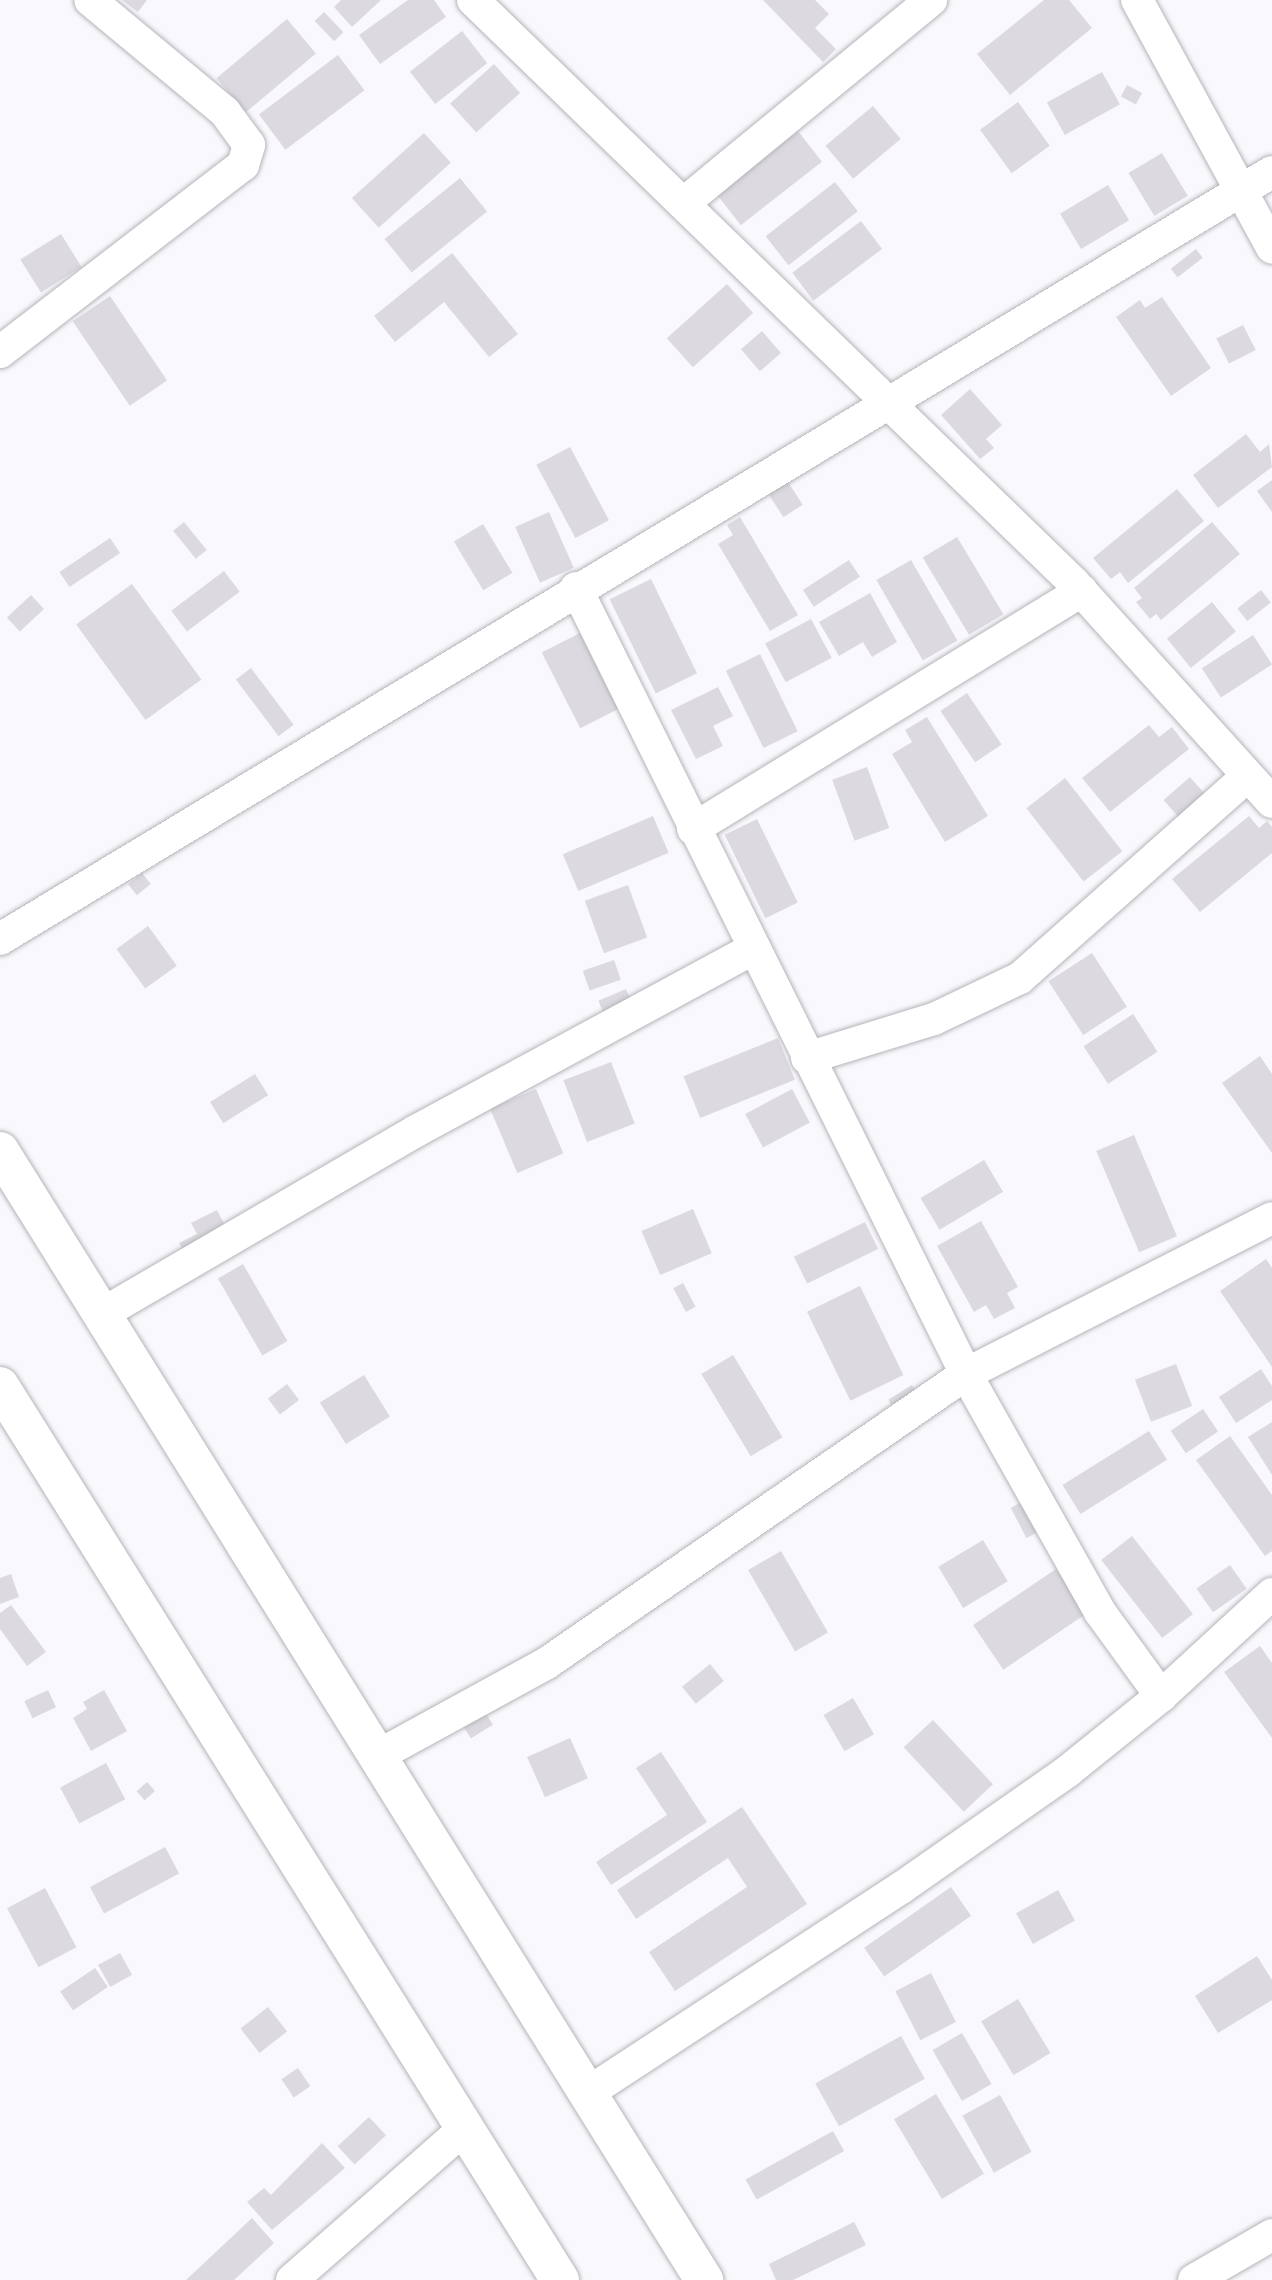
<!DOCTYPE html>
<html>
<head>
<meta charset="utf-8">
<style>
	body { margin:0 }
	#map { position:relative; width:1272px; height:2280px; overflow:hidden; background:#f9f8fd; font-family:"Source Serif 4",serif }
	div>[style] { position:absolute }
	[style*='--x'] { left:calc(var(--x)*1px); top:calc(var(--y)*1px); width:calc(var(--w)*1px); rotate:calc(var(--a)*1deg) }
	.building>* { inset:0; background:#dcdae0; transform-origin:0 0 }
	.roads { filter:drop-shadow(0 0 2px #b6b4b9) drop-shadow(0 0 2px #b6b4b9) }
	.minor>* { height:32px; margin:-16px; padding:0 16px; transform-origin:16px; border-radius:16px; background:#fff }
	.highway>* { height:38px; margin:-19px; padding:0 19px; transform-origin:19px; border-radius:19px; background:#fff }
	span { translate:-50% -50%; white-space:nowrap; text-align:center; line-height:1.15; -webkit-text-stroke:6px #fff; paint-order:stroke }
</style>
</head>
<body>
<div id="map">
	<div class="building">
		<div style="clip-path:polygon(122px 0,147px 0,138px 12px)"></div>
		<div style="clip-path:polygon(341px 0,381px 0,352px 27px,334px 7px)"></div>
		<div style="clip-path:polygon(408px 0,434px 0,446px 17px,380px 64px,359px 35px)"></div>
		<div style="clip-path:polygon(763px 0,815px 0,829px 14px,815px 28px,836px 49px,823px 62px)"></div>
		<div style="clip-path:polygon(1044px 0,1069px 0,1092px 28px,1010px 95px,977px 54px)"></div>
		<div style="left:324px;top:12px;width:28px;height:13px;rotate:46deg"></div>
		<div style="left:287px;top:19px;width:45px;height:92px;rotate:50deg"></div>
		<div style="left:462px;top:31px;width:41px;height:66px;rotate:52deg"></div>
		<div style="left:338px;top:55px;width:44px;height:99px;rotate:53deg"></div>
		<div style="left:494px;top:64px;width:39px;height:59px;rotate:48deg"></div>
		<div style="left:1102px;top:72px;width:37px;height:63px;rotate:61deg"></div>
		<div style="left:1127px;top:85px;width:17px;height:13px;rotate:28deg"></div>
		<div style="left:1018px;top:102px;width:54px;height:47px;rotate:54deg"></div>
		<div style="left:873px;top:106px;width:43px;height:62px;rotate:50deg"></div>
		<div style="left:798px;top:131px;width:39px;height:103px;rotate:52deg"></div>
		<div style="left:424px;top:133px;width:40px;height:97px;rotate:48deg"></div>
		<div style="left:1162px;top:153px;width:50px;height:39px;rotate:59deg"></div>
		<div style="left:460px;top:178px;width:43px;height:97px;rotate:51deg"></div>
		<div style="left:835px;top:182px;width:37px;height:88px;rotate:52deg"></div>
		<div style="left:1108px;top:185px;width:41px;height:56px;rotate:59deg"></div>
		<div style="left:861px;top:221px;width:35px;height:86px;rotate:53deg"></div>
		<div style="left:61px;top:234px;width:39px;height:48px;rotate:58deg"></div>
		<div style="left:1196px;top:249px;width:11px;height:32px;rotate:52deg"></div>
		<div style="clip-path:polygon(452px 253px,518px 334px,489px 357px,444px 302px,395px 342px,374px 316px)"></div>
		<div style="left:727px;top:284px;width:39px;height:81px;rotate:48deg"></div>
		<div style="left:110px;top:296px;width:102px;height:45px;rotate:56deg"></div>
		<div style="clip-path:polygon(1162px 297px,1211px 368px,1171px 396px,1116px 317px,1140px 300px,1145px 308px)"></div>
		<div style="left:1243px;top:325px;width:28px;height:30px;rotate:63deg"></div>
		<div style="left:762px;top:331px;width:29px;height:28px;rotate:49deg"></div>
		<div style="clip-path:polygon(970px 389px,1002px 425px,986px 439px,994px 448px,980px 459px,941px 415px)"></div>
		<div style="clip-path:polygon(1246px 434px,1260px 452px,1269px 444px,1272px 467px,1218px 508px,1193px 475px)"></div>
		<div style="left:570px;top:447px;width:83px;height:38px;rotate:62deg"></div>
		<div style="clip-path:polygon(1272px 480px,1272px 512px,1257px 491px)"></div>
		<div style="left:788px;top:482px;width:27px;height:23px;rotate:57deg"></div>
		<div style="clip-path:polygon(1177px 489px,1204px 521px,1128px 583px,1120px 572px,1111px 579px,1093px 558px)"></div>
		<div style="left:549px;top:512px;width:61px;height:37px;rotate:66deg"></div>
		<div style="clip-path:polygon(740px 517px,798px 615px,770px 631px,718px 544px,733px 535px,727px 525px)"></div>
		<div style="left:184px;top:522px;width:36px;height:14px;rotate:51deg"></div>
		<div style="clip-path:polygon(1212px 522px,1240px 554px,1161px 620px,1156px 614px,1150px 619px,1136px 602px,1142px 598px,1134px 588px)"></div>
		<div style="left:483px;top:524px;width:57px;height:34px;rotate:59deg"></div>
		<div style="left:957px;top:537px;width:90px;height:40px;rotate:59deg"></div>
		<div style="left:110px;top:538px;width:18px;height:61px;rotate:56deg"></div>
		<div style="left:849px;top:560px;width:20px;height:55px;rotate:57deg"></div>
		<div style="left:911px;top:560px;width:93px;height:40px;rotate:60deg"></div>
		<div style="left:224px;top:571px;width:26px;height:66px;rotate:53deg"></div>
		<div style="left:651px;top:579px;width:105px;height:46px;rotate:64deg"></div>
		<div style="left:132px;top:584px;width:118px;height:69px;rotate:54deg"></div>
		<div style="left:1261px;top:590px;width:16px;height:30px;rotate:52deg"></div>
		<div style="clip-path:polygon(870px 593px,897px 642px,872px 657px,863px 642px,839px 656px,819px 622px)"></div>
		<div style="left:31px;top:595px;width:19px;height:33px;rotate:47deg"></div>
		<div style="left:1212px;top:602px;width:38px;height:58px;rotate:51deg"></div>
		<div style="left:811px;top:619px;width:44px;height:52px;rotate:62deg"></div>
		<div style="left:580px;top:633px;width:85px;height:43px;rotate:63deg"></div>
		<div style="left:1253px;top:635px;width:35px;height:61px;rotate:57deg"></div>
		<div style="left:760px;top:654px;width:86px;height:38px;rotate:64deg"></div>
		<div style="left:251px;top:668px;width:71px;height:19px;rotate:53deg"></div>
		<div style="clip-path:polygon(718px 687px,733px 716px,713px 726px,723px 746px,696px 759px,671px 710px)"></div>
		<div style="left:967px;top:693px;width:62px;height:32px;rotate:56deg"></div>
		<div style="clip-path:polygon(927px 717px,988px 816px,945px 842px,892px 754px,912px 742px,905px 730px)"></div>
		<div style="clip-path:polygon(1149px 725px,1159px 737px,1172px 727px,1189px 749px,1110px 812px,1082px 778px)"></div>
		<div style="left:867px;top:767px;width:65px;height:37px;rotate:70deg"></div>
		<div style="left:1190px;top:777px;width:29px;height:35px;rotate:49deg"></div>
		<div style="left:1065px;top:778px;width:93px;height:49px;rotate:52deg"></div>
		<div style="left:653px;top:816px;width:40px;height:98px;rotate:67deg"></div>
		<div style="clip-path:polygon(1249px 816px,1259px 828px,1267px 821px,1272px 827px,1272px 853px,1200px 912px,1172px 879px)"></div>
		<div style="left:757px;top:819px;width:93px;height:36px;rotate:64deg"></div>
		<div style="left:142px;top:873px;width:14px;height:18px;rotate:51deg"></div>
		<div style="left:628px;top:885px;width:56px;height:46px;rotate:70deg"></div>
		<div style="left:148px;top:926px;width:49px;height:39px;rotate:54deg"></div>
		<div style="left:1092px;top:953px;width:64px;height:52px;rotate:57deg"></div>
		<div style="left:614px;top:960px;width:21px;height:33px;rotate:71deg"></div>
		<div style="left:626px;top:989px;width:21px;height:30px;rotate:67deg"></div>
		<div style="left:1133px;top:1014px;width:45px;height:59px;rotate:57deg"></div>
		<div style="left:778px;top:1038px;width:45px;height:102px;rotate:68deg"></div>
		<div style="clip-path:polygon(1260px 1056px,1272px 1074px,1272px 1153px,1222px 1083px)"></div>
		<div style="left:611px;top:1062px;width:66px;height:51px;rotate:69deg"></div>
		<div style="left:255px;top:1074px;width:25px;height:53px;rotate:58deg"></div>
		<div style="left:536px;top:1089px;width:70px;height:50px;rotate:67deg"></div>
		<div style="left:792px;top:1089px;width:38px;height:53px;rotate:62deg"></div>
		<div style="left:1134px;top:1135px;width:110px;height:41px;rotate:67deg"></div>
		<div style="left:984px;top:1160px;width:37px;height:74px;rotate:59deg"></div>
		<div style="left:693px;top:1209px;width:48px;height:56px;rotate:67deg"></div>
		<div style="clip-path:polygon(217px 1210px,230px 1235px,187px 1257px,179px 1243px,197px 1234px,191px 1223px)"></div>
		<div style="clip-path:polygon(981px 1221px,1018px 1287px,1007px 1293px,1015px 1308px,994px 1319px,986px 1305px,974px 1312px,937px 1246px)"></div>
		<div style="left:865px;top:1222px;width:30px;height:79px;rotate:64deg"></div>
		<div style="clip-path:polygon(1266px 1259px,1272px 1268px,1272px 1367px,1220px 1291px)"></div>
		<div style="left:243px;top:1264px;width:89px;height:29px;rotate:60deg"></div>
		<div style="left:683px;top:1283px;width:27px;height:11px;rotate:62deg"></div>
		<div style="left:860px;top:1286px;width:99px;height:59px;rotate:64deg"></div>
		<div style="left:733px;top:1355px;width:96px;height:37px;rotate:59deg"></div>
		<div style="left:1176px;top:1364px;width:45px;height:44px;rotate:69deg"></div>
		<div style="clip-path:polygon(1261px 1369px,1272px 1386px,1272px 1400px,1236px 1423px,1219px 1397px)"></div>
		<div style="left:364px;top:1375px;width:49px;height:52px;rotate:58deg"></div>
		<div style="left:287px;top:1384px;width:20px;height:24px;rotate:53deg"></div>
		<div style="left:912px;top:1385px;width:9px;height:28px;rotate:58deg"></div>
		<div style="left:1203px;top:1409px;width:27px;height:39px;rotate:56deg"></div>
		<div style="clip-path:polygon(1272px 1422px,1272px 1475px,1248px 1437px)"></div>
		<div style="left:1149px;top:1431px;width:34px;height:102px;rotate:58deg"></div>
		<div style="clip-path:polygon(1230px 1436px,1272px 1495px,1272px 1551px,1265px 1556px,1196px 1460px)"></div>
		<div style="left:1026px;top:1500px;width:34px;height:17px;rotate:63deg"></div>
		<div style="left:1132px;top:1536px;width:99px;height:39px;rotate:52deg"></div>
		<div style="left:983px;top:1540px;width:48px;height:52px;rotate:59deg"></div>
		<div style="left:781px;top:1551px;width:94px;height:38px;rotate:60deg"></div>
		<div style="left:1230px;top:1565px;width:29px;height:41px;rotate:55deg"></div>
		<div style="left:1056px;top:1569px;width:54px;height:100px;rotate:56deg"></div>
		<div style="clip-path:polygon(11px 1574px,19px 1597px,0 1604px,0 1578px)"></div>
		<div style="clip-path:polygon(11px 1605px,46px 1652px,27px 1666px,0 1629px,0 1613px)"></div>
		<div style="clip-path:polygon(1260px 1646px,1272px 1663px,1272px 1738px,1224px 1672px)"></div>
		<div style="left:710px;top:1664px;width:22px;height:36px;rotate:51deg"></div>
		<div style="left:48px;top:1690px;width:19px;height:26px;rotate:65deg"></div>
		<div style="clip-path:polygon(104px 1690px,127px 1731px,91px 1751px,73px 1718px,87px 1709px,83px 1702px)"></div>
		<div style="left:853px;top:1698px;width:42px;height:34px;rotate:60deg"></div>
		<div style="left:485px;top:1712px;width:15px;height:26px;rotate:58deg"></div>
		<div style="left:933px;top:1720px;width:88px;height:40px;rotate:47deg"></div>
		<div style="left:570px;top:1738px;width:44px;height:47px;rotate:66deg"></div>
		<div style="clip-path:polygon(661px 1752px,707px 1822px,611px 1885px,596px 1862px,667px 1815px,636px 1768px)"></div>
		<div style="left:106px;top:1763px;width:41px;height:52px;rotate:62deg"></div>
		<div style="left:147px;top:1782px;width:12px;height:14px;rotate:48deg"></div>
		<div style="clip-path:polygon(742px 1807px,807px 1904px,675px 1991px,649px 1952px,747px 1887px,728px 1858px,636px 1919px,617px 1890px)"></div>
		<div style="left:165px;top:1847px;width:30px;height:85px;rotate:62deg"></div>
		<div style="left:951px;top:1887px;width:35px;height:106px;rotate:55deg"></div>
		<div style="left:45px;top:1888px;width:67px;height:43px;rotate:62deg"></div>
		<div style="left:1058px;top:1890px;width:35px;height:48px;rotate:61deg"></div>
		<div style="left:120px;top:1953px;width:25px;height:25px;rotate:61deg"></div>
		<div style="clip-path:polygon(1257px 1956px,1272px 1980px,1272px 2000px,1218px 2033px,1195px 1996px)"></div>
		<div style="left:95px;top:1968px;width:23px;height:42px;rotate:56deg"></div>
		<div style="left:931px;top:1973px;width:55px;height:40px;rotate:63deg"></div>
		<div style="left:1018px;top:1999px;width:63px;height:43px;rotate:59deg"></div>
		<div style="left:268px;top:2007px;width:31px;height:35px;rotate:52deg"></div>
		<div style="left:962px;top:2033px;width:59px;height:34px;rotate:60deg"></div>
		<div style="left:901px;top:2036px;width:49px;height:98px;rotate:61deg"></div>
		<div style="left:298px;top:2068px;width:22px;height:20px;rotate:56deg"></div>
		<div style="left:936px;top:2094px;width:93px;height:49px;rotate:59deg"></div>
		<div style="left:1000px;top:2095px;width:65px;height:43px;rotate:61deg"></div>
		<div style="left:369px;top:2117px;width:25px;height:43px;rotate:47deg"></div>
		<div style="left:833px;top:2131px;width:23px;height:100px;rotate:61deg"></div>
		<div style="clip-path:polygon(322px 2143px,345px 2168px,272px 2230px,247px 2202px,264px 2188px,271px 2195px)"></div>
		<div style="clip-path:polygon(252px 2218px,274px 2243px,234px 2280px,186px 2280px)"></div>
		<div style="clip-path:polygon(854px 2222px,866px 2245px,793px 2280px,776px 2280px,769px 2264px)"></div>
	</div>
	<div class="roads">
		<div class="minor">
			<div style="--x:473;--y:0;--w:837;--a:44.13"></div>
			<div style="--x:1074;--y:583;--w:295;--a:47.9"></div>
			<div style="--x:1137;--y:0;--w:282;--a:61.4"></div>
			<div style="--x:684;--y:203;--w:320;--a:-39.4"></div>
			<div style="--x:0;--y:352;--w:307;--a:-37.6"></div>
			<div style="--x:243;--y:165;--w:21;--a:-73"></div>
			<div style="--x:249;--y:145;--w:41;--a:-126"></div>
			<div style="--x:225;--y:112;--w:175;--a:-140.3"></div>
			<div style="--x:576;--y:588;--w:877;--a:63.61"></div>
			<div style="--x:966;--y:1374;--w:273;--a:60.6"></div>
			<div style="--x:1100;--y:1612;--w:104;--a:54"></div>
			<div style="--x:693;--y:829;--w:456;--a:-31.5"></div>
			<div style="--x:0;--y:939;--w:1485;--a:-31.09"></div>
			<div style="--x:807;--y:1058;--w:133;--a:-17.1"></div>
			<div style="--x:934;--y:1019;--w:95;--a:-25.5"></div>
			<div style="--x:1020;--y:978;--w:302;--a:-41.6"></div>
			<div style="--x:105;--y:1312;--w:360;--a:-30.2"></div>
			<div style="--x:416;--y:1131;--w:382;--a:-28.4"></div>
			<div style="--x:379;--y:1755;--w:192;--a:-28.7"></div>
			<div style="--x:547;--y:1663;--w:509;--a:-34.6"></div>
			<div style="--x:966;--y:1374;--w:343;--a:-27"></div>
			<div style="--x:589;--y:2092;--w:373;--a:-33.2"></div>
			<div style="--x:901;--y:1888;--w:204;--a:-35"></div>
			<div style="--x:1068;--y:1771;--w:119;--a:-38.9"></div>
			<div style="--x:1161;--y:1696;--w:151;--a:-42.6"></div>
			<div style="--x:292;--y:2280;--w:232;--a:-41.3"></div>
			<div style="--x:1194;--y:2280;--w:90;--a:-30"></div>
		</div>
		<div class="highway">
			<div style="--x:0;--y:1151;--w:1331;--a:58.05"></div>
			<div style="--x:0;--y:1386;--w:1055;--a:57.94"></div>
		</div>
	</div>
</div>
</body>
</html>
